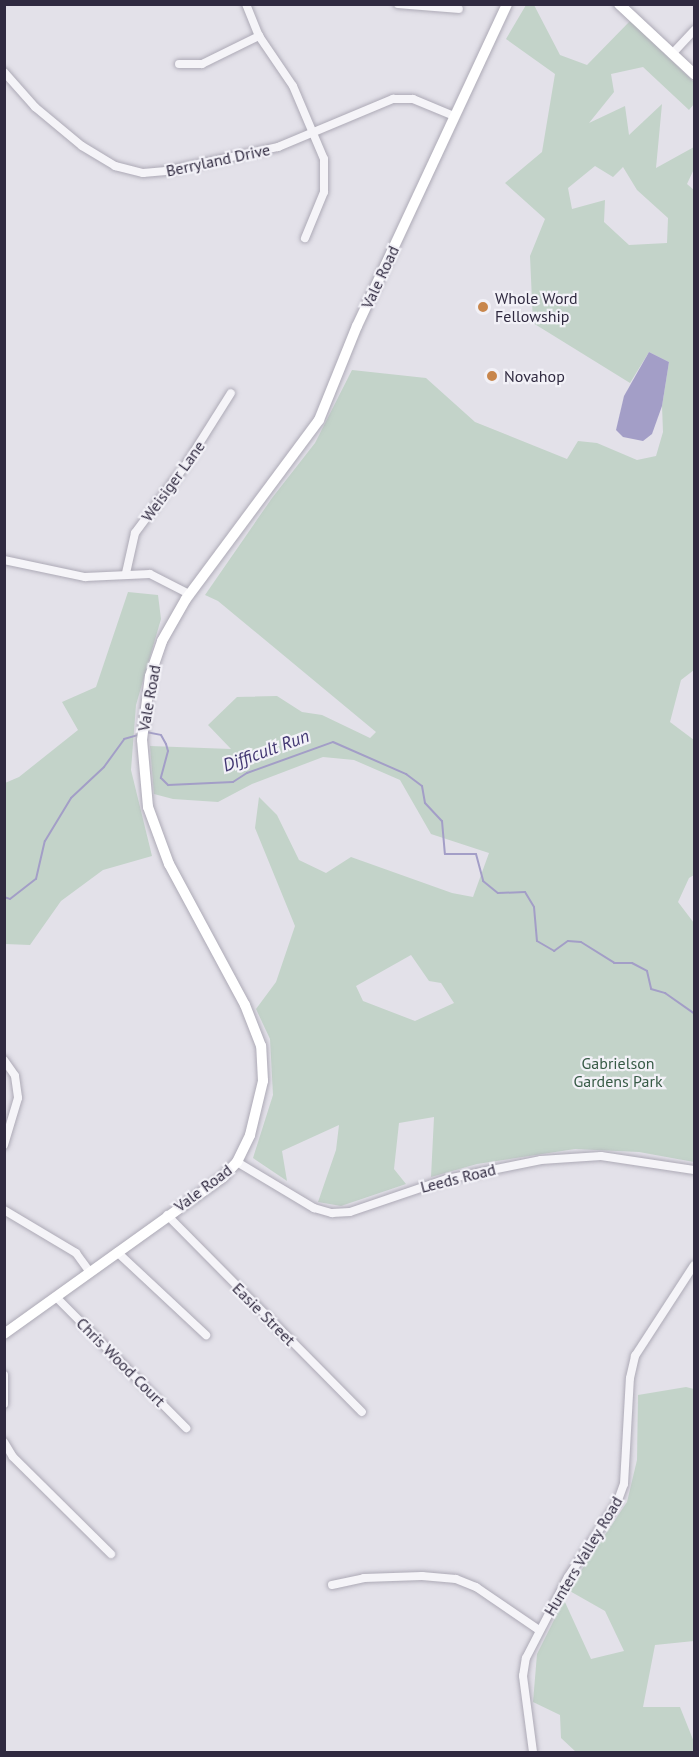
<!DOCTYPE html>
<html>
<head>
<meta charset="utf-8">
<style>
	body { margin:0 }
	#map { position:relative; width:699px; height:1757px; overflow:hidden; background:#e3e1e9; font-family:"PT Sans",sans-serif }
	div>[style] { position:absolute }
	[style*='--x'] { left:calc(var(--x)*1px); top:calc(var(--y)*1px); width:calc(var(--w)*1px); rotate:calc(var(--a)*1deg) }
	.green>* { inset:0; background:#c3d3c9 }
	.water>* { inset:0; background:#a39ec7 }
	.stream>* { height:2px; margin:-1px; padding:0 1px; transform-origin:1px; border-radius:1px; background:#a39ec7 }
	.roads { filter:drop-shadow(0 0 2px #adaab6) drop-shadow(0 0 2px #adaab6) }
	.minor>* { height:8px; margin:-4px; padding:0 4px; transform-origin:4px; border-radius:4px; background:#f5f4f8 }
	.secondary>* { height:10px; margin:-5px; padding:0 5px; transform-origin:5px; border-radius:5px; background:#fff }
	.dots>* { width:16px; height:16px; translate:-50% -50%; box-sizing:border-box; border:3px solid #f2f1f7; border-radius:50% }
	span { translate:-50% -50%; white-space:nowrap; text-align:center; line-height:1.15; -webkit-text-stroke:4.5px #f2f1f7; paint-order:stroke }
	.street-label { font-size:16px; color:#302a40 }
	.poi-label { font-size:16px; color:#302a40 }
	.left { translate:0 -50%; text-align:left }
	.park-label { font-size:16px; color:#385b47 }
	.water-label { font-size:18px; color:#413672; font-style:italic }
	.frame { position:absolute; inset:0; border:6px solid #302a40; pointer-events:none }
</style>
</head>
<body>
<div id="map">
	<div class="green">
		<div style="clip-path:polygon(evenodd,526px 5px,534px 5px,560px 55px,587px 65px,630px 21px,694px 82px,694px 104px,689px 110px,643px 67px,611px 74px,614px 92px,589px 123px,625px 106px,629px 135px,662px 104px,656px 168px,694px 147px,694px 169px,687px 184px,694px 190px,694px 670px,681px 680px,670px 722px,694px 740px,694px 875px,689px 878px,678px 902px,694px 923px,694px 1162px,639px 1152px,575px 1149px,477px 1164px,431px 1177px,434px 1117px,399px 1123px,394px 1169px,406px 1184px,341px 1206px,318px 1202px,336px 1150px,339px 1125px,282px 1151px,287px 1181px,253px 1158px,273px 1095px,270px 1039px,256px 1009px,276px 982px,295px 926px,255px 828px,259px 797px,277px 815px,299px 860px,326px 873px,351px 857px,452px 893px,473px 897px,489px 853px,431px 834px,400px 780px,354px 760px,323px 757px,252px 784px,218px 802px,173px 799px,154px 794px,150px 746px,231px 749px,208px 725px,237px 697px,277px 696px,302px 712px,322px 715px,370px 738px,376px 732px,218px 601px,205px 595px,272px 498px,315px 443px,352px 370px,426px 378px,475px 422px,567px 459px,578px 441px,597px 443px,637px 460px,656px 456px,663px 432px,662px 406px,669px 362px,649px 352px,630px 383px,533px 323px,530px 256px,545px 219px,505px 183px,542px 152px,555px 74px,506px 39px,526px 5px,595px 166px,613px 177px,623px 167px,637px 190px,668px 218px,667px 243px,629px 245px,604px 222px,605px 200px,572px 209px,568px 188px,595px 166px,526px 5px,411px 955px,429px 981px,441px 983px,454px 1003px,415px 1021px,363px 1001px,356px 986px,411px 955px)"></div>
		<div style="clip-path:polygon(128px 592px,158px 595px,161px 619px,136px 705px,131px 770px,152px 856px,103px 870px,61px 901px,30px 945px,5px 944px,5px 783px,19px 777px,78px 730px,62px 702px,96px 687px)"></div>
		<div style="clip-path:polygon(686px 1387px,694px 1389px,694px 1641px,655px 1645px,643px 1707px,680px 1707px,694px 1742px,694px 1752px,576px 1752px,561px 1738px,560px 1715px,533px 1702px,537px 1654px,564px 1600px,591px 1659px,624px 1651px,605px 1611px,568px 1590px,627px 1502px,637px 1460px,638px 1395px)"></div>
	</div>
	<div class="water">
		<div style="clip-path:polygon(649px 352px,669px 362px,662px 406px,652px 434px,643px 441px,623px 437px,616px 430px,624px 396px)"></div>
	</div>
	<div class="stream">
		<div style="--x:146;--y:732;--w:15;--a:11"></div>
		<div style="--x:161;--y:735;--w:10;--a:61"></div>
		<div style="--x:166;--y:744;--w:7;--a:74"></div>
		<div style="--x:168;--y:751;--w:28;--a:105"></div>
		<div style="--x:161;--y:778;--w:10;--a:45"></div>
		<div style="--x:168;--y:785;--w:65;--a:-2.6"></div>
		<div style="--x:233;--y:782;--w:17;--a:-33"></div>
		<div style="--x:247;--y:773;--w:91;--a:-19.8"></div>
		<div style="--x:333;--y:742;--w:80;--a:23.7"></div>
		<div style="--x:406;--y:774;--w:20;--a:37"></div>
		<div style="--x:422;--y:786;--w:17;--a:80"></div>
		<div style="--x:425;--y:803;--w:25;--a:47"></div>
		<div style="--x:442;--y:821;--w:33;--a:85"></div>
		<div style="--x:445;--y:854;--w:31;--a:0"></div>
		<div style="--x:476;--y:854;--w:28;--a:75"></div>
		<div style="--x:483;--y:881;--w:19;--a:39"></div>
		<div style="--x:498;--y:893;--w:27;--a:-2"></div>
		<div style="--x:525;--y:892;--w:17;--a:59"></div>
		<div style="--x:534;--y:907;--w:34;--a:85"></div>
		<div style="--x:537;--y:941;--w:20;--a:30"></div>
		<div style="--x:554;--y:951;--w:17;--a:-36"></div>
		<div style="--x:568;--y:941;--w:13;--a:4"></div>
		<div style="--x:581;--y:942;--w:39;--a:32"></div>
		<div style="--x:614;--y:963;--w:18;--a:0"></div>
		<div style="--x:632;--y:963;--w:17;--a:28"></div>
		<div style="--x:647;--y:971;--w:18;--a:77"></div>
		<div style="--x:651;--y:989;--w:15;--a:16"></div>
		<div style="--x:665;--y:993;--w:35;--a:35"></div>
		<div style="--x:4;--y:897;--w:6;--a:18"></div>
		<div style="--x:10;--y:899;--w:33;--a:-38"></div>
		<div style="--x:36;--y:879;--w:39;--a:-77"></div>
		<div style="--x:45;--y:841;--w:50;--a:-58.8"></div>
		<div style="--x:71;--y:798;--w:45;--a:-43.2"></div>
		<div style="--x:104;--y:767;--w:34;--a:-54"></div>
		<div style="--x:124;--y:739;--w:15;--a:-16"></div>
	</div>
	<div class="roads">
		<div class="minor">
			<div style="--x:246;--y:4;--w:35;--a:68"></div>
			<div style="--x:259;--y:36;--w:60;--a:55.8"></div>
			<div style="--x:293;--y:86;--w:79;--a:67"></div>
			<div style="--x:324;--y:159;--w:33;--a:90"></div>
			<div style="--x:324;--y:192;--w:50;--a:112.4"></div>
			<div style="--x:398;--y:4;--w:61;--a:4.7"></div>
			<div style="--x:672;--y:54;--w:33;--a:-47"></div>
			<div style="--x:179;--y:64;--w:23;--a:0"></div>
			<div style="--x:202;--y:64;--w:64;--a:-26.2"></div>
			<div style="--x:4;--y:72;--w:47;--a:48.5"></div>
			<div style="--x:35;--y:107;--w:61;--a:39.7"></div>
			<div style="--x:82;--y:146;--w:39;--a:31"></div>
			<div style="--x:115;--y:166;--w:29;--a:14"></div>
			<div style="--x:143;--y:173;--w:23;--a:-5"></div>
			<div style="--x:166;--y:171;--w:115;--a:-12.1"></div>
			<div style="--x:278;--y:147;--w:125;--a:-22.7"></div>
			<div style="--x:393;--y:99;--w:20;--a:0"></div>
			<div style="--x:413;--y:99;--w:44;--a:22.5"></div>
			<div style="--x:4;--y:560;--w:83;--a:11.9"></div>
			<div style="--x:85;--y:577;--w:65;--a:-2.6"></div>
			<div style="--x:150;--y:574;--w:44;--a:27.1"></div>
			<div style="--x:126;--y:573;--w:41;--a:-77.3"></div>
			<div style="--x:135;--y:533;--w:84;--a:-53.3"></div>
			<div style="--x:185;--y:466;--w:86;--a:-57.8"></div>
			<div style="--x:4;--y:1060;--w:19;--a:55"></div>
			<div style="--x:15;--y:1076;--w:22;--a:82"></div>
			<div style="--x:18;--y:1098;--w:49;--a:106.6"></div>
			<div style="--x:237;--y:1162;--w:90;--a:30.9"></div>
			<div style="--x:314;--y:1208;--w:19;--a:16"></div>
			<div style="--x:332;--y:1213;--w:18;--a:-3"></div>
			<div style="--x:350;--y:1212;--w:102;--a:-18.8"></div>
			<div style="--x:447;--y:1179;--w:96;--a:-11.4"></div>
			<div style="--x:541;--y:1160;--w:60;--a:-3.8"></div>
			<div style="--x:601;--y:1156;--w:94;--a:8.6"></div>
			<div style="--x:4;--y:1210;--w:84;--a:30.8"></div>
			<div style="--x:76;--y:1253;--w:24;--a:54"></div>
			<div style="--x:167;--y:1215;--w:277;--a:45.3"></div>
			<div style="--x:117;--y:1252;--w:122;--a:43"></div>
			<div style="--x:56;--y:1297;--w:185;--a:45.2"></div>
			<div style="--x:4;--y:1375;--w:29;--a:90"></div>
			<div style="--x:4;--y:1442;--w:17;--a:59"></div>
			<div style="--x:13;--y:1457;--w:138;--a:44.7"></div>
			<div style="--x:332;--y:1585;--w:33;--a:-12"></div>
			<div style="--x:364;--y:1578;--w:58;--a:-2"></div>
			<div style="--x:422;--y:1576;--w:34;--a:5"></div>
			<div style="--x:456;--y:1579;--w:22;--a:22"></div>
			<div style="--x:476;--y:1587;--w:76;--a:34.3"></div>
			<div style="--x:533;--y:1752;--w:77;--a:-97.5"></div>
			<div style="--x:523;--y:1676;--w:18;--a:-81"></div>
			<div style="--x:526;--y:1658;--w:91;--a:-62.6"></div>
			<div style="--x:568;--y:1577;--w:89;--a:-56.5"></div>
			<div style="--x:617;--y:1503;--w:20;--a:-70"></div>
			<div style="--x:624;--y:1484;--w:106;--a:-86.8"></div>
			<div style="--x:630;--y:1378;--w:23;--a:-77"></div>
			<div style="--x:635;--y:1356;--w:108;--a:-57"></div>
		</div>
		<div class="secondary">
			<div style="--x:619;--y:4;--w:103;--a:43"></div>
			<div style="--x:4;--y:1334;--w:269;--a:-35.6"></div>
			<div style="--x:223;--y:1177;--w:21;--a:-47"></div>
			<div style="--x:237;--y:1162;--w:30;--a:-64"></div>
			<div style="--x:250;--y:1135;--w:56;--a:-76.5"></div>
			<div style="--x:263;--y:1081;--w:35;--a:-93"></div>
			<div style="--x:261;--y:1046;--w:44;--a:-111.3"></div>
			<div style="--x:245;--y:1005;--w:160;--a:-118.3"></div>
			<div style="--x:169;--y:864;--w:61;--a:-110.2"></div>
			<div style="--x:148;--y:807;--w:67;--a:-95.1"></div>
			<div style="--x:142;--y:740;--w:64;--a:-82.9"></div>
			<div style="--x:150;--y:676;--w:37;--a:-71"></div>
			<div style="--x:162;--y:641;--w:48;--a:-60.3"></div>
			<div style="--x:186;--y:599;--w:223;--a:-53.4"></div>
			<div style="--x:319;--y:420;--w:101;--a:-68"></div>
			<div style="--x:357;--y:326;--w:355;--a:-65"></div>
		</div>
	</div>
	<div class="dots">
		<div style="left:483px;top:307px;background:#c8864c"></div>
		<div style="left:492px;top:376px;background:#c8864c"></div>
	</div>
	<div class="street-label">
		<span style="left:218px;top:160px;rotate:-12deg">Berryland Drive</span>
		<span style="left:380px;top:277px;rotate:-65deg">Vale Road</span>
		<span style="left:173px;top:481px;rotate:-54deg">Weisiger Lane</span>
		<span style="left:149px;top:698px;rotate:-80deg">Vale Road</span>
		<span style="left:458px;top:1178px;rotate:-14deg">Leeds Road</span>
		<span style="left:203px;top:1188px;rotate:-37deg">Vale Road</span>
		<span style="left:264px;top:1314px;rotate:45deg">Easie Street</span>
		<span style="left:121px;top:1362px;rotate:45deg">Chris Wood Court</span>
		<span style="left:583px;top:1556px;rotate:-59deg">Hunters Valley Road</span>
	</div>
	<div class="poi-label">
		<span class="left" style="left:495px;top:307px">Whole Word<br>Fellowship</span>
		<span class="left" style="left:504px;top:376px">Novahop</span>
	</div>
	<div class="park-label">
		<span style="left:618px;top:1072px">Gabrielson<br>Gardens Park</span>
	</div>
	<div class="water-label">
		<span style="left:266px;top:751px;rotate:-20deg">Difficult Run</span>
	</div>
	<div class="frame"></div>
</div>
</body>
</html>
